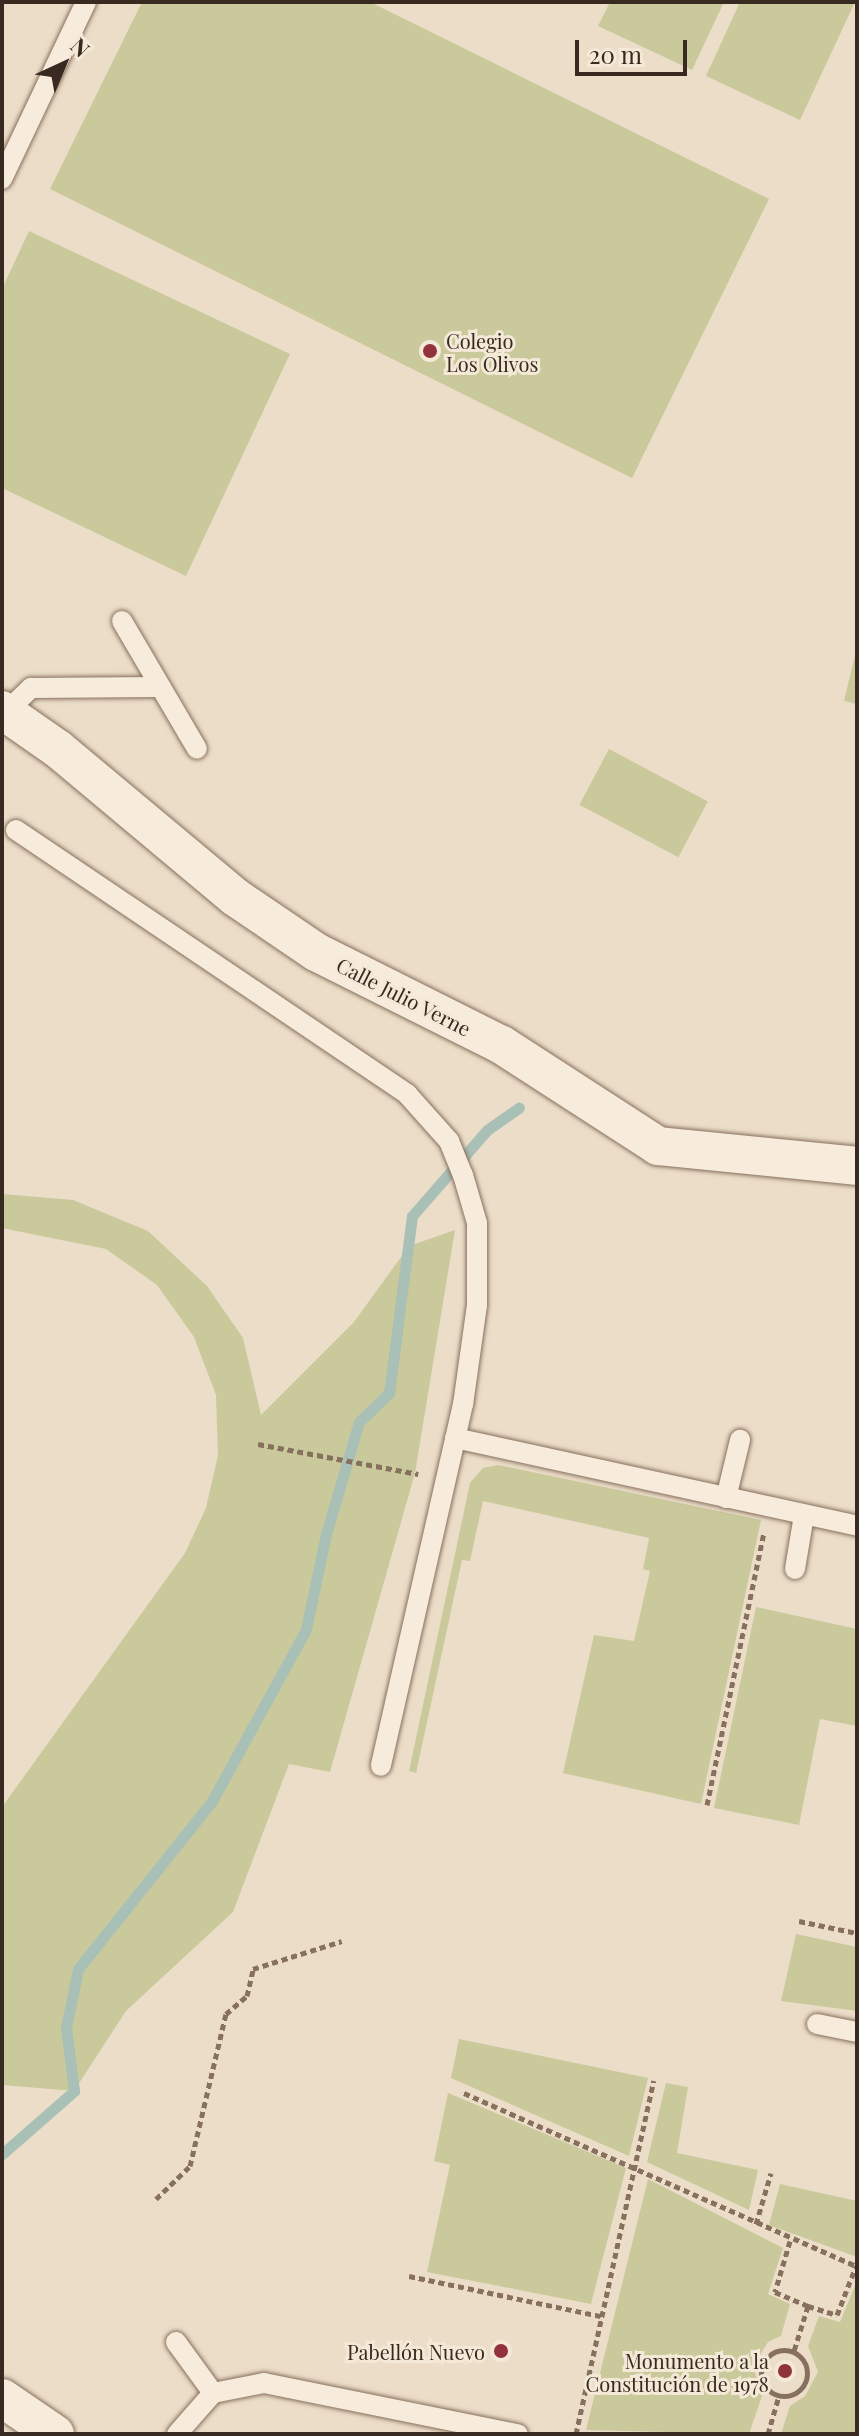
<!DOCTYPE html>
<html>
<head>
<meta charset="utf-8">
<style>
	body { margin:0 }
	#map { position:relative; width:859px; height:2436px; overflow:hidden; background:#ecddc8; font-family:"Playfair Display",serif }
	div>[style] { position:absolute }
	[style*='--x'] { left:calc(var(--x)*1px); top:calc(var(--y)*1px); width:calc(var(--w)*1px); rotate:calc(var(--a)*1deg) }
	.green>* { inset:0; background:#c9c99c; transform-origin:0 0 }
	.stream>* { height:11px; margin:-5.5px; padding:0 5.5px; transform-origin:5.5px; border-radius:5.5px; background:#a9c0b7 }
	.path>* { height:5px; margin-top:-2.5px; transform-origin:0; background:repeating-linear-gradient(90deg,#87705e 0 6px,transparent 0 10px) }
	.path>.ring { margin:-2.5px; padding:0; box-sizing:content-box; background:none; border:5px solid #87705e; border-radius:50% }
	.roads { filter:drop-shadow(0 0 2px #87705e) drop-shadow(0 0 2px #87705e) }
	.lane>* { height:20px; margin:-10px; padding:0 10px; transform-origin:10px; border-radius:10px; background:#f7ecdb }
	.street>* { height:38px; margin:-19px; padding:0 19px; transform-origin:19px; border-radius:19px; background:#f7ecdb }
	.dots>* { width:22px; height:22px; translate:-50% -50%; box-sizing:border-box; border:4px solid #f4e9d7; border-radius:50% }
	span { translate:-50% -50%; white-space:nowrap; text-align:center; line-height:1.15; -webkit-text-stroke:6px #f4e9d7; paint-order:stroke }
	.poi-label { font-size:20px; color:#382a21 }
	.left { translate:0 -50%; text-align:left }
	.right { translate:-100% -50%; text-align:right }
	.street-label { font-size:20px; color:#382a21 }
	.frame { position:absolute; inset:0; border:4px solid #382a21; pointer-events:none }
	.north { position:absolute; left:24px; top:24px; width:80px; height:80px; -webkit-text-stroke:6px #f4e9d7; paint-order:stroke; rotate:44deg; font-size:22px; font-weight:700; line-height:32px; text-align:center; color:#382a21 }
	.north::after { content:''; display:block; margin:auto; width:28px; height:36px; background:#382a21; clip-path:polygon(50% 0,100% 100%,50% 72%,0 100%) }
	.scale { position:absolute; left:575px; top:40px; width:112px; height:36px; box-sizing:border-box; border:4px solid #382a21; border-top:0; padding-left:10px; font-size:24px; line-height:28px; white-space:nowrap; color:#382a21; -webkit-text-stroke:6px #f4e9d7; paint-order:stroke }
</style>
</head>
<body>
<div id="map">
	<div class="green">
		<div style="clip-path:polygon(142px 2px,370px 2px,769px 199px,632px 478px,50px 189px)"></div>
		<div style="clip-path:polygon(610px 2px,724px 2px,692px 70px,598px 26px)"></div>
		<div style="clip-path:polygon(740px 2px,855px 2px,800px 120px,706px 76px)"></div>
		<div style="clip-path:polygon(29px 231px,290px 354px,186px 576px,2px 488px,2px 289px)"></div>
		<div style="clip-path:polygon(857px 647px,857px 704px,844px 701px)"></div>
		<div style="left:609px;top:749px;width:112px;height:63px;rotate:28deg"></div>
		<div style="clip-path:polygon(2px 1194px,73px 1200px,148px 1231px,207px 1286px,243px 1338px,261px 1415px,354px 1322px,409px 1246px,455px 1230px,415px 1473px,330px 1772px,289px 1764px,233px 1912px,126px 2011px,74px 2091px,2px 2085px,2px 1807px,185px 1553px,206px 1508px,218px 1455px,216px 1395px,194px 1337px,157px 1285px,106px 1249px,2px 1228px)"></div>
		<div style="clip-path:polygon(498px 1465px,761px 1520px,701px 1804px,563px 1773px,594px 1635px,634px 1641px,650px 1571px,643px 1569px,649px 1538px,483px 1501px,470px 1561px,462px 1560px,416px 1773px,409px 1771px,470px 1483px,483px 1468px)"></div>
		<div style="clip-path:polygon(756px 1607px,857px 1629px,857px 1726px,820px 1719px,799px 1825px,714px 1808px)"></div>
		<div style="clip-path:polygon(796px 1934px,857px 1947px,857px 2011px,781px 2001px)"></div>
		<div style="clip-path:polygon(459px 2039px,648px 2078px,629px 2156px,451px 2078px)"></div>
		<div style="clip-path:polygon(666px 2083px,688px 2087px,677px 2153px,758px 2170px,749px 2210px,647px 2162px)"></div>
		<div style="clip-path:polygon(448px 2093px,626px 2168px,591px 2304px,427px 2272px,450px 2165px,434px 2161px)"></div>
		<div style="clip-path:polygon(648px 2179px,783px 2248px,768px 2294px,790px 2304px,781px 2336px,768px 2342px,753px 2366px,762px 2396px,749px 2434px,586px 2430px)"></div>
		<div style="clip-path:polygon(780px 2184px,857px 2201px,857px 2257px,769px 2225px)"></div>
		<div style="clip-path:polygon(857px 2281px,857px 2434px,781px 2434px,790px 2406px,805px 2396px,818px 2372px,808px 2346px,819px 2316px,840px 2322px)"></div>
	</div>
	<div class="stream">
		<div style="--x:2;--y:2154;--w:96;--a:-41.2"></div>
		<div style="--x:74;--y:2091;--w:64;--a:-97.2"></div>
		<div style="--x:66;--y:2028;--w:60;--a:-78.5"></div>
		<div style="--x:78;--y:1969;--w:215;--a:-51.4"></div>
		<div style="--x:212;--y:1801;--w:196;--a:-61.3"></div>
		<div style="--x:306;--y:1629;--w:97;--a:-78.1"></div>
		<div style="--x:326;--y:1534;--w:117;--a:-73.6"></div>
		<div style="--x:359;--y:1422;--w:42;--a:-44"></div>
		<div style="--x:389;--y:1393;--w:178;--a:-82.6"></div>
		<div style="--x:412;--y:1216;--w:114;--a:-48.9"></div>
		<div style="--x:487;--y:1130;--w:39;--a:-35"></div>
	</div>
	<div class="path">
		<div style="--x:258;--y:1444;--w:163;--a:10.6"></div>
		<div style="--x:707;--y:1805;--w:279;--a:-78.2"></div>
		<div style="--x:799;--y:1921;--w:59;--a:11.7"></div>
		<div style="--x:464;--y:2093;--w:429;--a:23.8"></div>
		<div style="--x:156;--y:2199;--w:47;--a:-44.1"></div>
		<div style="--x:190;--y:2166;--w:156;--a:-76.7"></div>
		<div style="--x:226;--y:2014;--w:28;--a:-41"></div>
		<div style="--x:247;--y:1996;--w:28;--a:-77"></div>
		<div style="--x:253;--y:1969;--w:93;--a:-17.5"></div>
		<div style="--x:756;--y:2224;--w:53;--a:-73.6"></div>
		<div style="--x:790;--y:2241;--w:53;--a:106.4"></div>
		<div style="--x:775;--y:2292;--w:36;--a:23"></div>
		<div style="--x:808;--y:2306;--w:47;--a:107.3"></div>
		<div style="--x:409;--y:2276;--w:196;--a:11.8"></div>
		<div style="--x:808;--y:2306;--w:30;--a:17"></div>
		<div style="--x:837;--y:2315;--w:53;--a:-68.8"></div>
		<div class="ring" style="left:761px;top:2350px;width:41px;height:41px"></div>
		<div style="--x:576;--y:2434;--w:362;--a:-77.6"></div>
		<div style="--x:768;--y:2434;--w:40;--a:-74"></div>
	</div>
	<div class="roads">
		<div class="lane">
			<div style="--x:2;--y:179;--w:196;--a:-64.6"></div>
			<div style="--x:122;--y:621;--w:148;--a:59.6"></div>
			<div style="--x:6;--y:712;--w:35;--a:-44"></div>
			<div style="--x:31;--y:688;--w:126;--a:-0.5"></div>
			<div style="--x:16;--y:830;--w:472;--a:34"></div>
			<div style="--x:407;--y:1094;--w:63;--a:48.2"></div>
			<div style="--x:449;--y:1141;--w:37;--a:68"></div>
			<div style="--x:463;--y:1175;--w:50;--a:73.7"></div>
			<div style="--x:477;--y:1223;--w:82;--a:90"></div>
			<div style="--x:477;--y:1305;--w:100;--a:98"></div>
			<div style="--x:463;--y:1404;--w:371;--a:102.8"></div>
			<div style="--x:455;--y:1438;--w:412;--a:12.3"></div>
			<div style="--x:726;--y:1498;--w:60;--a:-76.4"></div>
			<div style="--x:795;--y:1569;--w:55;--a:-80.5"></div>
			<div style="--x:817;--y:2024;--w:41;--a:11.3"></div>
			<div style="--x:176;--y:2342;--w:63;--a:54"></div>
			<div style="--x:177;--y:2434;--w:55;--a:-48.7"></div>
			<div style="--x:213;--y:2393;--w:52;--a:-11.1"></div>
			<div style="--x:264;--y:2383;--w:259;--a:11.4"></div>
		</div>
		<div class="street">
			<div style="--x:2;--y:710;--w:68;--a:34.9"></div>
			<div style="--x:58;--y:749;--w:231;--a:39.9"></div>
			<div style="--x:235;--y:897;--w:98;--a:34.2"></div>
			<div style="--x:316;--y:952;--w:208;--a:26.6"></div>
			<div style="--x:502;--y:1045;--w:186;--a:32.9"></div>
			<div style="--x:658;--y:1146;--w:200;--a:5.7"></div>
			<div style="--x:2;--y:2398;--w:64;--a:34.2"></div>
		</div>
	</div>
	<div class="dots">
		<div style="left:430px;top:351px;background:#92323c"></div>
		<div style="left:501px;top:2351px;background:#92323c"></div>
		<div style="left:785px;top:2371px;background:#92323c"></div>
	</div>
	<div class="poi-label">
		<span class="left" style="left:446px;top:352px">Colegio<br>Los Olivos</span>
		<span class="right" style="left:485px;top:2351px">Pabellón Nuevo</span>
		<span class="right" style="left:769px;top:2372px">Monumento a la<br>Constitución de 1978</span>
	</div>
	<div class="street-label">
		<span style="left:404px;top:996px;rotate:27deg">Calle Julio Verne</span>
	</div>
	<div class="frame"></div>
	<div class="north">N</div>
	<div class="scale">20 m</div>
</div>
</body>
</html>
